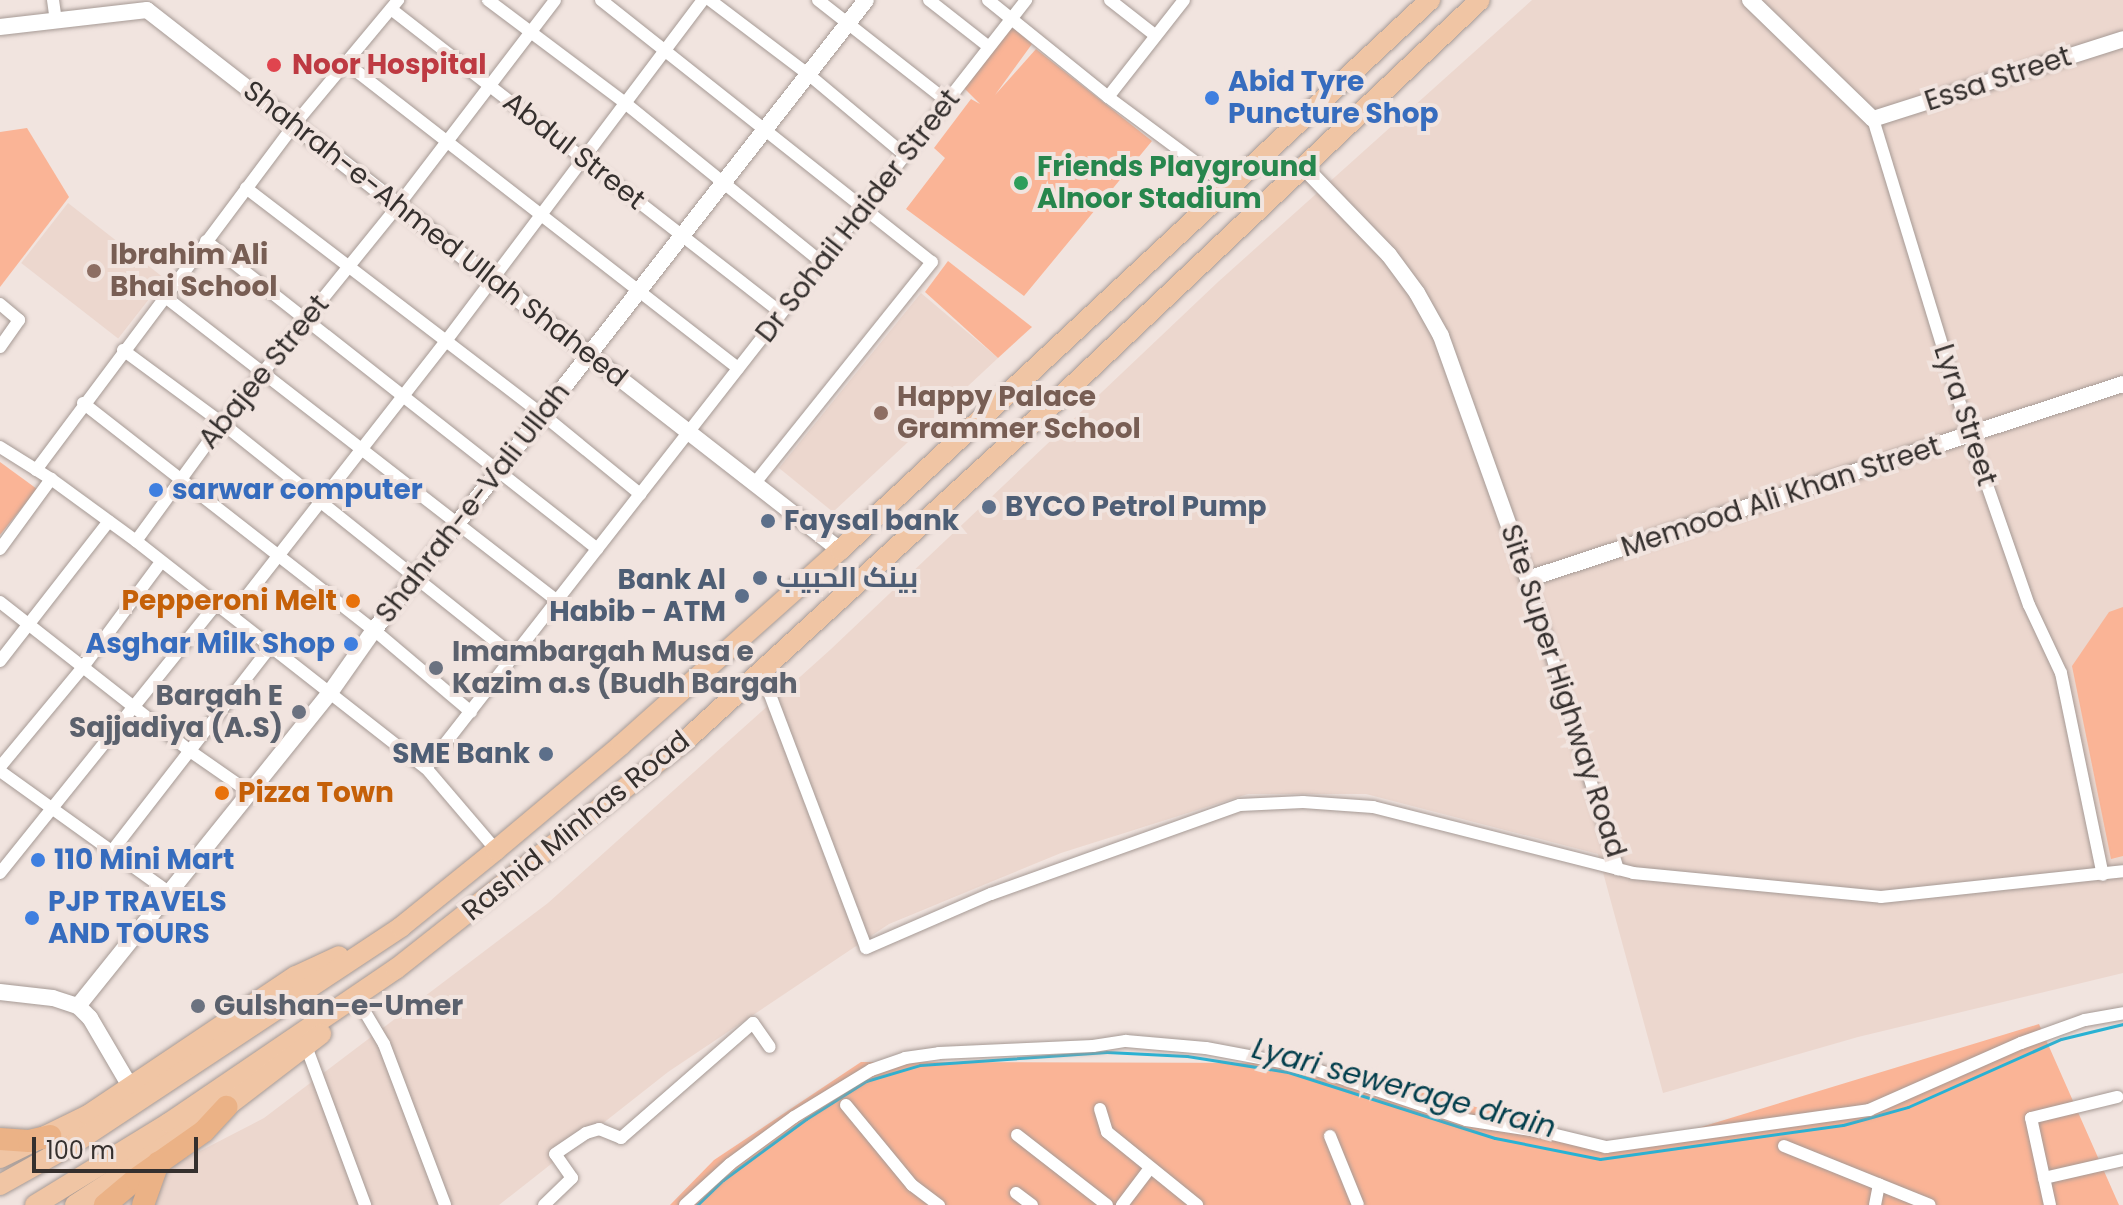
<!DOCTYPE html>
<html>
<head>
<meta charset="utf-8">
<style>
	body { margin:0 }
	#map { position:relative; width:2123px; height:1205px; overflow:hidden; background:#f1e4df; font-family:Poppins,Cairo,sans-serif }
	div>[style] { position:absolute }
	[style*='--x'] { left:calc(var(--x)*1px); top:calc(var(--y)*1px); width:calc(var(--w)*1px); rotate:calc(var(--a)*1deg) }
	.built>* { inset:0; background:#ecd7ce; transform-origin:0 0 }
	.green>* { inset:0; background:#fab496 }
	.stream>* { height:3px; margin:-1.5px; padding:0 1.5px; transform-origin:1.5px; border-radius:1.5px; background:#28b2d4 }
	.roads { filter:drop-shadow(0 0 2px #a69a95) drop-shadow(0 0 2px #a69a95) }
	.minor>* { height:12px; margin:-6px; padding:0 6px; transform-origin:6px; border-radius:6px; background:#fff }
	.tertiary>* { height:16px; margin:-8px; padding:0 8px; transform-origin:8px; border-radius:8px; background:#fff }
	.primary>* { height:20px; margin:-10px; padding:0 10px; transform-origin:10px; border-radius:10px; background:#f0c5a4 }
	.trunk>* { height:22px; margin:-11px; padding:0 11px; transform-origin:11px; border-radius:11px; background:#ebb286 }
	.dots>* { width:22px; height:22px; translate:-50% -50%; box-sizing:border-box; border:4px solid #f1e4df; border-radius:50% }
	span { translate:-50% -50%; white-space:nowrap; text-align:center; line-height:1.15; -webkit-text-stroke:8px #f1e4df; paint-order:stroke }
	.health-label { font-size:28px; color:#be3a42; font-weight:700 }
	.left { translate:0 -50%; text-align:left }
	.street-label { font-size:28px; color:#35302e }
	.shop-label { font-size:28px; color:#366cbe; font-weight:700 }
	.right { translate:-100% -50%; text-align:right }
	.leisure-label { font-size:28px; color:#27864d; font-weight:700 }
	.education-label { font-size:28px; color:#785e54; font-weight:700 }
	.service-label { font-size:28px; color:#4e5e75; font-weight:700 }
	.food-label { font-size:28px; color:#c56008; font-weight:700 }
	.worship-label { font-size:28px; color:#5b616d; font-weight:700 }
	.water-label { font-size:30px; color:#023e4c; font-style:italic }
	.scale { position:absolute; left:32px; top:1137px; width:166px; height:36px; box-sizing:border-box; border:4px solid #35302e; border-top:0; padding-left:10px; font-size:24px; line-height:28px; white-space:nowrap; color:#35302e; -webkit-text-stroke:6px #f1e4df; paint-order:stroke }
</style>
</head>
<body>
<div id="map">
	<div class="built">
		<div style="clip-path:polygon(1532px 0,2123px 0,2123px 973px,1858px 1037px,1663px 1093px,1598px 854px,1366px 794px,1248px 794px,1061px 853px,889px 924px,668px 1072px,499px 1205px,113px 1205px,138px 1183px,264px 1118px,548px 903px,830px 650px,1218px 282px)"></div>
		<div style="left:68px;top:203px;width:123px;height:76px;rotate:38deg"></div>
		<div style="clip-path:polygon(921px 293px,998px 358px,833px 512px,779px 468px)"></div>
	</div>
	<div class="green">
		<div style="clip-path:polygon(1012px 27px,1032px 44px,995px 95px,1036px 49px,1152px 141px,1024px 296px,906px 209px,945px 158px,934px 148px,971px 99px,980px 104px,964px 88px)"></div>
		<div style="clip-path:polygon(27px 128px,69px 197px,0 287px,0 132px)"></div>
		<div style="clip-path:polygon(948px 261px,1032px 327px,998px 358px,925px 292px)"></div>
		<div style="clip-path:polygon(0 462px,37px 489px,0 535px)"></div>
		<div style="clip-path:polygon(2123px 607px,2123px 856px,2111px 859px,2072px 666px,2109px 612px)"></div>
		<div style="clip-path:polygon(2039px 1024px,2119px 1205px,670px 1205px,714px 1160px,861px 1062px,1315px 1063px,1629px 1149px)"></div>
	</div>
	<div class="stream">
		<div style="--x:697;--y:1205;--w:36;--a:-44"></div>
		<div style="--x:723;--y:1180;--w:103;--a:-36.3"></div>
		<div style="--x:806;--y:1119;--w:71;--a:-32.3"></div>
		<div style="--x:866;--y:1081;--w:56;--a:-16.5"></div>
		<div style="--x:920;--y:1065;--w:187;--a:-4"></div>
		<div style="--x:1107;--y:1052;--w:80;--a:2.9"></div>
		<div style="--x:1187;--y:1056;--w:102;--a:9"></div>
		<div style="--x:1288;--y:1072;--w:217;--a:17.7"></div>
		<div style="--x:1495;--y:1138;--w:107;--a:11.3"></div>
		<div style="--x:1600;--y:1159;--w:245;--a:-8"></div>
		<div style="--x:1843;--y:1125;--w:67;--a:-15.5"></div>
		<div style="--x:1908;--y:1107;--w:167;--a:-24"></div>
		<div style="--x:2061;--y:1039;--w:64;--a:-13.6"></div>
	</div>
	<div class="roads">
		<div class="minor">
			<div style="--x:53;--y:0;--w:21;--a:82"></div>
			<div style="--x:488;--y:0;--w:171;--a:36.9"></div>
			<div style="--x:625;--y:103;--w:252;--a:39"></div>
			<div style="--x:601;--y:0;--w:422;--a:38.4"></div>
			<div style="--x:932;--y:262;--w:283;--a:128.7"></div>
			<div style="--x:710;--y:0;--w:123;--a:37.1"></div>
			<div style="--x:808;--y:74;--w:126;--a:39.9"></div>
			<div style="--x:818;--y:0;--w:164;--a:38.1"></div>
			<div style="--x:929;--y:0;--w:76;--a:38.1"></div>
			<div style="--x:988;--y:0;--w:154;--a:38.9"></div>
			<div style="--x:1108;--y:97;--w:151;--a:36.6"></div>
			<div style="--x:1110;--y:0;--w:58;--a:38"></div>
			<div style="--x:391;--y:9;--w:494;--a:37.9"></div>
			<div style="--x:346;--y:63;--w:497;--a:37.9"></div>
			<div style="--x:1108;--y:97;--w:123;--a:-51.9"></div>
			<div style="--x:1873;--y:119;--w:332;--a:73"></div>
			<div style="--x:1970;--y:436;--w:179;--a:70.8"></div>
			<div style="--x:2029;--y:605;--w:75;--a:64.8"></div>
			<div style="--x:2061;--y:673;--w:206;--a:78.3"></div>
			<div style="--x:246;--y:188;--w:372;--a:37.4"></div>
			<div style="--x:542;--y:414;--w:127;--a:39.2"></div>
			<div style="--x:206;--y:241;--w:498;--a:38.2"></div>
			<div style="--x:164;--y:296;--w:497;--a:37.8"></div>
			<div style="--x:0;--y:304;--w:25;--a:40"></div>
			<div style="--x:19;--y:320;--w:33;--a:125"></div>
			<div style="--x:123;--y:350;--w:123;--a:36.4"></div>
			<div style="--x:222;--y:423;--w:374;--a:38.6"></div>
			<div style="--x:83;--y:403;--w:369;--a:38"></div>
			<div style="--x:374;--y:630;--w:127;--a:40.2"></div>
			<div style="--x:0;--y:447;--w:60;--a:32.1"></div>
			<div style="--x:51;--y:479;--w:105;--a:36.1"></div>
			<div style="--x:136;--y:541;--w:368;--a:38.1"></div>
			<div style="--x:426;--y:768;--w:108;--a:49.5"></div>
			<div style="--x:36;--y:470;--w:431;--a:-53.2"></div>
			<div style="--x:294;--y:125;--w:163;--a:-50.2"></div>
			<div style="--x:136;--y:541;--w:146;--a:-53.9"></div>
			<div style="--x:222;--y:423;--w:278;--a:-51"></div>
			<div style="--x:397;--y:207;--w:260;--a:-52.6"></div>
			<div style="--x:0;--y:549;--w:87;--a:-53.9"></div>
			<div style="--x:1528;--y:579;--w:304;--a:72.8"></div>
			<div style="--x:0;--y:602;--w:241;--a:38.1"></div>
			<div style="--x:190;--y:751;--w:72;--a:34.8"></div>
			<div style="--x:232;--y:615;--w:348;--a:-52"></div>
			<div style="--x:446;--y:341;--w:427;--a:-53"></div>
			<div style="--x:0;--y:661;--w:177;--a:-52.1"></div>
			<div style="--x:761;--y:671;--w:296;--a:69.2"></div>
			<div style="--x:866;--y:948;--w:136;--a:-23.4"></div>
			<div style="--x:991;--y:894;--w:264;--a:-19.7"></div>
			<div style="--x:1240;--y:805;--w:63;--a:-2.7"></div>
			<div style="--x:1303;--y:802;--w:70;--a:4.1"></div>
			<div style="--x:1373;--y:807;--w:268;--a:14.2"></div>
			<div style="--x:1633;--y:873;--w:249;--a:5.5"></div>
			<div style="--x:1881;--y:897;--w:243;--a:-6.1"></div>
			<div style="--x:0;--y:767;--w:130;--a:-50.3"></div>
			<div style="--x:83;--y:667;--w:131;--a:-53.4"></div>
			<div style="--x:426;--y:768;--w:975;--a:-52"></div>
			<div style="--x:0;--y:771;--w:206;--a:35.7"></div>
			<div style="--x:112;--y:851;--w:258;--a:-52.2"></div>
			<div style="--x:0;--y:873;--w:345;--a:-51.2"></div>
			<div style="--x:359;--y:1002;--w:49;--a:59.2"></div>
			<div style="--x:384;--y:1044;--w:172;--a:69.2"></div>
			<div style="--x:306;--y:1046;--w:170;--a:69.6"></div>
			<div style="--x:846;--y:1105;--w:104;--a:50.5"></div>
			<div style="--x:912;--y:1185;--w:34;--a:37"></div>
			<div style="--x:1100;--y:1109;--w:24;--a:73"></div>
			<div style="--x:1107;--y:1132;--w:116;--a:39"></div>
			<div style="--x:1017;--y:1135;--w:114;--a:37.9"></div>
			<div style="--x:1330;--y:1136;--w:74;--a:67.9"></div>
			<div style="--x:1784;--y:1146;--w:157;--a:22"></div>
			<div style="--x:2044;--y:1178;--w:81;--a:-12.8"></div>
			<div style="--x:1016;--y:1193;--w:20;--a:37"></div>
			<div style="--x:544;--y:1205;--w:39;--a:-44"></div>
			<div style="--x:572;--y:1178;--w:29;--a:-125"></div>
			<div style="--x:555;--y:1154;--w:37;--a:-34"></div>
			<div style="--x:586;--y:1133;--w:14;--a:-17"></div>
			<div style="--x:599;--y:1129;--w:24;--a:22"></div>
			<div style="--x:621;--y:1138;--w:175;--a:-41.1"></div>
			<div style="--x:753;--y:1023;--w:29;--a:55"></div>
			<div style="--x:685;--y:1205;--w:61;--a:-42.3"></div>
			<div style="--x:730;--y:1164;--w:79;--a:-36.3"></div>
			<div style="--x:794;--y:1117;--w:90;--a:-31.4"></div>
			<div style="--x:871;--y:1070;--w:36;--a:-19"></div>
			<div style="--x:905;--y:1058;--w:34;--a:-8"></div>
			<div style="--x:939;--y:1053;--w:154;--a:-2.6"></div>
			<div style="--x:1093;--y:1046;--w:33;--a:-9"></div>
			<div style="--x:1126;--y:1041;--w:80;--a:5"></div>
			<div style="--x:1206;--y:1048;--w:104;--a:10.6"></div>
			<div style="--x:1308;--y:1067;--w:167;--a:18.5"></div>
			<div style="--x:1466;--y:1120;--w:79;--a:8.7"></div>
			<div style="--x:1544;--y:1132;--w:64;--a:13.6"></div>
			<div style="--x:1606;--y:1147;--w:266;--a:-8"></div>
			<div style="--x:1869;--y:1110;--w:166;--a:-23.8"></div>
			<div style="--x:2021;--y:1043;--w:68;--a:-19.8"></div>
			<div style="--x:2085;--y:1020;--w:39;--a:-10"></div>
			<div style="--x:1122;--y:1205;--w:46;--a:-52.9"></div>
			<div style="--x:1875;--y:1205;--w:21;--a:-79"></div>
			<div style="--x:2050;--y:1205;--w:89;--a:-102.3"></div>
			<div style="--x:2031;--y:1118;--w:89;--a:-13.7"></div>
		</div>
		<div class="tertiary">
			<div style="--x:1750;--y:0;--w:171;--a:44.1"></div>
			<div style="--x:1873;--y:119;--w:262;--a:-17.7"></div>
			<div style="--x:0;--y:27;--w:148;--a:-6.6"></div>
			<div style="--x:147;--y:10;--w:879;--a:37.93"></div>
			<div style="--x:1302;--y:165;--w:125;--a:46"></div>
			<div style="--x:1389;--y:255;--w:47;--a:53.6"></div>
			<div style="--x:1417;--y:293;--w:49;--a:60.8"></div>
			<div style="--x:1441;--y:336;--w:258;--a:70.3"></div>
			<div style="--x:1528;--y:579;--w:626;--a:-18.15"></div>
			<div style="--x:0;--y:992;--w:53;--a:6.5"></div>
			<div style="--x:53;--y:998;--w:26;--a:18"></div>
			<div style="--x:78;--y:1006;--w:17;--a:45"></div>
			<div style="--x:90;--y:1018;--w:81;--a:59.6"></div>
			<div style="--x:78;--y:1006;--w:400;--a:-51.2"></div>
			<div style="--x:329;--y:694;--w:78;--a:-54.9"></div>
			<div style="--x:374;--y:630;--w:799;--a:-52.01"></div>
		</div>
		<div class="primary">
			<div style="--x:0;--y:1158;--w:98;--a:-26"></div>
			<div style="--x:88;--y:1115;--w:250;--a:-33.8"></div>
			<div style="--x:296;--y:976;--w:47;--a:-24.9"></div>
			<div style="--x:0;--y:1185;--w:86;--a:-29.2"></div>
			<div style="--x:75;--y:1143;--w:391;--a:-33.5"></div>
			<div style="--x:401;--y:927;--w:122;--a:-39"></div>
			<div style="--x:496;--y:850;--w:163;--a:-40"></div>
			<div style="--x:621;--y:745;--w:293;--a:-41.7"></div>
			<div style="--x:840;--y:550;--w:807;--a:-42.99"></div>
			<div style="--x:35;--y:1205;--w:157;--a:-31.5"></div>
			<div style="--x:169;--y:1123;--w:274;--a:-34.2"></div>
			<div style="--x:396;--y:969;--w:368;--a:-38.3"></div>
			<div style="--x:685;--y:741;--w:500;--a:-42.49"></div>
			<div style="--x:1054;--y:403;--w:586;--a:-43.41"></div>
			<div style="--x:75;--y:1205;--w:180;--a:-33"></div>
			<div style="--x:226;--y:1107;--w:120;--a:-37.5"></div>
		</div>
		<div class="trunk">
			<div style="--x:0;--y:1139;--w:29;--a:4"></div>
			<div style="--x:29;--y:1141;--w:22;--a:-13"></div>
			<div style="--x:105;--y:1205;--w:40;--a:-40"></div>
			<div style="--x:136;--y:1179;--w:83;--a:-35.2"></div>
			<div style="--x:204;--y:1131;--w:33;--a:-47"></div>
			<div style="--x:143;--y:1205;--w:45;--a:-70.3"></div>
		</div>
	</div>
	<div class="dots">
		<div style="left:274px;top:65px;background:#e0444e"></div>
		<div style="left:1212px;top:98px;background:#3f7fe0"></div>
		<div style="left:1021px;top:183px;background:#2e9e5b"></div>
		<div style="left:94px;top:271px;background:#8d6e63"></div>
		<div style="left:881px;top:413px;background:#8d6e63"></div>
		<div style="left:156px;top:490px;background:#3f7fe0"></div>
		<div style="left:989px;top:507px;background:#5c6f8a"></div>
		<div style="left:768px;top:521px;background:#5c6f8a"></div>
		<div style="left:760px;top:578px;background:#5c6f8a"></div>
		<div style="left:742px;top:596px;background:#5c6f8a"></div>
		<div style="left:353px;top:601px;background:#e8710a"></div>
		<div style="left:351px;top:644px;background:#3f7fe0"></div>
		<div style="left:436px;top:668px;background:#6b7280"></div>
		<div style="left:299px;top:712px;background:#6b7280"></div>
		<div style="left:546px;top:754px;background:#5c6f8a"></div>
		<div style="left:222px;top:793px;background:#e8710a"></div>
		<div style="left:38px;top:860px;background:#3f7fe0"></div>
		<div style="left:32px;top:918px;background:#3f7fe0"></div>
		<div style="left:198px;top:1006px;background:#6b7280"></div>
	</div>
	<div class="health-label">
		<span class="left" style="left:292px;top:65px">Noor Hospital</span>
	</div>
	<div class="street-label">
		<span style="left:1998px;top:79px;rotate:-18deg">Essa Street</span>
		<span style="left:574px;top:151px;rotate:38deg">Abdul Street</span>
		<span style="left:858px;top:216px;rotate:-52deg">Dr Sohail Haider Street</span>
		<span style="left:435px;top:234px;rotate:38deg">Shahrah-e-Ahmed Ullah Shaheed</span>
		<span style="left:264px;top:372px;rotate:-51deg">Abajee Street</span>
		<span style="left:1965px;top:415px;rotate:72deg">Lyra Street</span>
		<span style="left:1781px;top:497px;rotate:-18deg">Memood Ali Khan Street</span>
		<span style="left:473px;top:503px;rotate:-52deg">Shahrah-e-Vali Ullah</span>
		<span style="left:1563px;top:691px;rotate:72deg">Site Super Highway Road</span>
		<span style="left:576px;top:826px;rotate:-39deg">Rashid Minhas Road</span>
	</div>
	<div class="shop-label">
		<span class="left" style="left:1228px;top:98px">Abid Tyre<br>Puncture Shop</span>
		<span class="left" style="left:172px;top:490px">sarwar computer</span>
		<span class="right" style="left:335px;top:644px">Asghar Milk Shop</span>
		<span class="left" style="left:54px;top:860px">110 Mini Mart</span>
		<span class="left" style="left:48px;top:918px">PJP TRAVELS<br>AND TOURS</span>
	</div>
	<div class="leisure-label">
		<span class="left" style="left:1037px;top:183px">Friends Playground<br>Alnoor Stadium</span>
	</div>
	<div class="education-label">
		<span class="left" style="left:110px;top:271px">Ibrahim Ali<br>Bhai School</span>
		<span class="left" style="left:897px;top:413px">Happy Palace<br>Grammer School</span>
	</div>
	<div class="service-label">
		<span class="left" style="left:1005px;top:507px">BYCO Petrol Pump</span>
		<span class="left" style="left:784px;top:521px">Faysal bank</span>
		<span class="left" style="left:776px;top:578px">بينک الحبيب</span>
		<span class="right" style="left:726px;top:596px">Bank Al<br>Habib - ATM</span>
		<span class="right" style="left:530px;top:754px">SME Bank</span>
	</div>
	<div class="food-label">
		<span class="right" style="left:337px;top:601px">Pepperoni Melt</span>
		<span class="left" style="left:238px;top:793px">Pizza Town</span>
	</div>
	<div class="worship-label">
		<span class="left" style="left:452px;top:668px">Imambargah Musa e<br>Kazim a.s (Budh Bargah</span>
		<span class="right" style="left:283px;top:712px">Bargah E<br>Sajjadiya (A.S)</span>
		<span class="left" style="left:214px;top:1006px">Gulshan-e-Umer</span>
	</div>
	<div class="water-label">
		<span style="left:1404px;top:1088px;rotate:15deg">Lyari sewerage drain</span>
	</div>
	<div class="scale">100 m</div>
</div>
</body>
</html>
